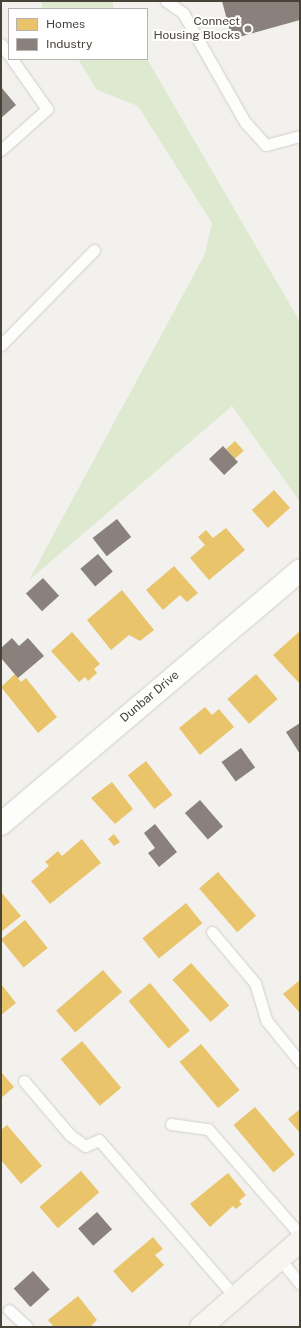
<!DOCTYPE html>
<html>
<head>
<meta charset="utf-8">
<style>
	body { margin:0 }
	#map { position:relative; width:301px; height:1328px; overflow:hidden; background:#f2f1ed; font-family:"Public Sans",sans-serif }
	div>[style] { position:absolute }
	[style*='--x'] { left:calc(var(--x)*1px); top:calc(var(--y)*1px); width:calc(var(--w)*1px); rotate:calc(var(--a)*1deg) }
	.green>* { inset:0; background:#deeacf; transform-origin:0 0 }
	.homes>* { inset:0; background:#e9c46a; transform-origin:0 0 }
	.industry>* { inset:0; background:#8a817c; transform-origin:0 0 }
	.roads { filter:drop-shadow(0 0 1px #d0cfcb) drop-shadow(0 0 1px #d0cfcb) }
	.service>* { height:11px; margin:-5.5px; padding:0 5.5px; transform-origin:5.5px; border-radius:5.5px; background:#fdfdfc }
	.minor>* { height:22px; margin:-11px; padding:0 11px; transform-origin:11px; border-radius:11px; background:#fdfdfc }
	.secondary>* { height:22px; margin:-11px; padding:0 11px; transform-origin:11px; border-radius:11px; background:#f6f5f0 }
	.dots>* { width:11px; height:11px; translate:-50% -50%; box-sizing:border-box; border:2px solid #fff; border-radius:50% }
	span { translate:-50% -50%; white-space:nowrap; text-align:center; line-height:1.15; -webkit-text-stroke:4px #fff; paint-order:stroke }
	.poi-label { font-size:12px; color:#484339 }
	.right { translate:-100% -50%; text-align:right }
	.street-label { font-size:12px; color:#484339 }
	.frame { position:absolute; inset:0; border:2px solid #484339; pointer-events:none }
	.legend { position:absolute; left:8px; top:8px; width:140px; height:52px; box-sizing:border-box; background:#fff; border:1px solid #b6b4b0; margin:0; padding:5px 7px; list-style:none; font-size:12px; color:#484339 }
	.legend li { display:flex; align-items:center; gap:8px; height:20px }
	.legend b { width:20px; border:1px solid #b6b4b0 }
</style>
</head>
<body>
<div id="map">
	<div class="green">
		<div style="left:42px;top:1px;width:71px;height:9px"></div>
		<div style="clip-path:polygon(78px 59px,147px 59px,300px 322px,300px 502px,232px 406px,29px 580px,205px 254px,212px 223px,138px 106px,97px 90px)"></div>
	</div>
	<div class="homes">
		<div style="left:235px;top:441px;width:13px;height:12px;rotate:48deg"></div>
		<div style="left:274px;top:490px;width:24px;height:30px;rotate:48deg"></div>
		<div style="clip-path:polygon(226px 528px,245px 550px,209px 580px,190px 558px,205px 545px,198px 537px,206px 530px,213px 538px)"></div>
		<div style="clip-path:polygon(174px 566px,198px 593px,187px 602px,180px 595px,163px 610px,146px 590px)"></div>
		<div style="clip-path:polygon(122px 590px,154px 630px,140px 641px,129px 635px,111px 650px,87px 620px)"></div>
		<div style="clip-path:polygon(300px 631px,300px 684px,273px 655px)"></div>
		<div style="clip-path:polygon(72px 632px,100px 664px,94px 669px,97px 673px,88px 681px,85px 677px,79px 682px,51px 651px)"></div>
		<div style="clip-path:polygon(15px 674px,21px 682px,26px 678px,57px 717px,38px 733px,1px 687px)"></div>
		<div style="left:256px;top:674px;width:33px;height:38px;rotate:49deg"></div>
		<div style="clip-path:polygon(205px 707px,212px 715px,219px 709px,234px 727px,200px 755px,179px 728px)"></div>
		<div style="left:146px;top:761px;width:43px;height:23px;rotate:52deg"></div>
		<div style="clip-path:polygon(112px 782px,133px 809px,115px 824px,91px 798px)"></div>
		<div style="clip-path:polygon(114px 834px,120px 842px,114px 846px,108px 839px)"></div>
		<div style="clip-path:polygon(82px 839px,101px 863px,50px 904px,31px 881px,49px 866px,45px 862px,58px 851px,62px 856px)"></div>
		<div style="left:218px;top:872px;width:58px;height:25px;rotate:49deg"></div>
		<div style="clip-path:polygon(1px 892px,21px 916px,1px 932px)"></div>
		<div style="left:186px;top:903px;width:26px;height:56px;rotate:51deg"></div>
		<div style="left:25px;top:920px;width:36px;height:31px;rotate:51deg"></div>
		<div style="left:191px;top:963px;width:57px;height:25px;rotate:48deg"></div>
		<div style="left:103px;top:970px;width:29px;height:62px;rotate:49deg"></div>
		<div style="clip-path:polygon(300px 980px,300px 1013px,283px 994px)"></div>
		<div style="left:150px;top:983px;width:62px;height:28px;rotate:50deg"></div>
		<div style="clip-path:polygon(1px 984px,16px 1003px,1px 1015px)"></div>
		<div style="left:82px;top:1041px;width:61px;height:28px;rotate:50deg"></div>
		<div style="left:201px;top:1044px;width:60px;height:28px;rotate:50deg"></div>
		<div style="clip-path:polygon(1px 1072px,14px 1087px,1px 1098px)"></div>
		<div style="left:255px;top:1107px;width:62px;height:28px;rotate:50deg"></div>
		<div style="clip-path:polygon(300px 1109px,300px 1133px,288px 1119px)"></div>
		<div style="clip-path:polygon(7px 1125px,42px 1166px,21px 1184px,1px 1160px,1px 1130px)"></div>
		<div style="left:81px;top:1171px;width:28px;height:55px;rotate:49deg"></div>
		<div style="clip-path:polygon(228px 1173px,246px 1195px,239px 1201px,242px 1204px,236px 1209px,233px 1206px,210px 1227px,190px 1204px)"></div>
		<div style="clip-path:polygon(153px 1237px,163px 1249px,155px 1255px,164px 1265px,132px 1293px,113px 1271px)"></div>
		<div style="clip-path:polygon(78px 1296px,97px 1320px,90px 1327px,54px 1327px,48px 1320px)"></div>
	</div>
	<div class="industry">
		<div style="clip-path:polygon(222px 1px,300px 1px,300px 20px,232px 39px)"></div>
		<div style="clip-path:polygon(1px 87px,16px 105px,1px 118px)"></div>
		<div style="left:223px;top:446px;width:22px;height:19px;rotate:47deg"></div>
		<div style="left:117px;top:519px;width:23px;height:31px;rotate:52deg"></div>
		<div style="left:98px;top:554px;width:23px;height:23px;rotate:50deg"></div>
		<div style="left:43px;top:578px;width:24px;height:23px;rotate:48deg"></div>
		<div style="clip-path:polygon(12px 638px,19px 646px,28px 638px,44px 656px,18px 678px,1px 658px,1px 648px)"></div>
		<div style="clip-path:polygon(300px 723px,300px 754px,286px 732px)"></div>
		<div style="left:241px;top:748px;width:24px;height:24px;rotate:54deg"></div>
		<div style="left:200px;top:800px;width:35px;height:20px;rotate:49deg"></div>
		<div style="clip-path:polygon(155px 824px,177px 852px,159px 867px,148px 853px,155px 848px,144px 833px)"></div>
		<div style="left:97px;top:1212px;width:23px;height:25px;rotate:49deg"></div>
		<div style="left:33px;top:1271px;width:25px;height:26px;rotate:48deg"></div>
	</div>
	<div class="roads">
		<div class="service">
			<div style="--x:166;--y:1;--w:21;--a:35"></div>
			<div style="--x:183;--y:13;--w:125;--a:60.4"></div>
			<div style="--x:245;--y:122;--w:31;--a:48"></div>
			<div style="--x:266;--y:145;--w:35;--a:-15"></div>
			<div style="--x:1;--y:44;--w:14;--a:54"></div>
			<div style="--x:1;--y:150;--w:62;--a:-41.7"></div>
			<div style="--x:47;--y:109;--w:61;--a:-125"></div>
			<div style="--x:1;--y:345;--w:133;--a:-45.6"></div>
			<div style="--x:212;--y:932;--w:67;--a:49.9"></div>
			<div style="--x:255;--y:983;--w:39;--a:73"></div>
			<div style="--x:266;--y:1020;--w:54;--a:51"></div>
			<div style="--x:24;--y:1081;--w:71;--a:49.6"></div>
			<div style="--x:70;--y:1135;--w:19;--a:36"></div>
			<div style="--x:85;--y:1146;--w:15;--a:-23"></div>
			<div style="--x:99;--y:1140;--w:208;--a:49.1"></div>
			<div style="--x:171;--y:1124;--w:37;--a:8"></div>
			<div style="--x:208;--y:1129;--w:140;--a:49"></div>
			<div style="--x:280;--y:1259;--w:32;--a:51"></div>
			<div style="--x:9;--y:1310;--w:25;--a:43"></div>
		</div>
		<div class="minor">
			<div style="--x:1;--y:824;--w:392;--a:-40.3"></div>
		</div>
		<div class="secondary">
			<div style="--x:201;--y:1327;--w:131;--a:-41"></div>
		</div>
	</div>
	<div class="dots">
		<div style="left:248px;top:29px;background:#848078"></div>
	</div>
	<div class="poi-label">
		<span class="right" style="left:240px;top:29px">Connect<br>Housing Blocks</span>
	</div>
	<div class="street-label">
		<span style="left:150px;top:697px;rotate:-40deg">Dunbar Drive</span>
	</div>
	<div class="frame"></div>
	<ul class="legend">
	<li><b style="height:11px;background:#e9c46a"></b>Homes</li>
	<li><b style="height:11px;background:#8a817c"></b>Industry</li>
	</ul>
</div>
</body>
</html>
